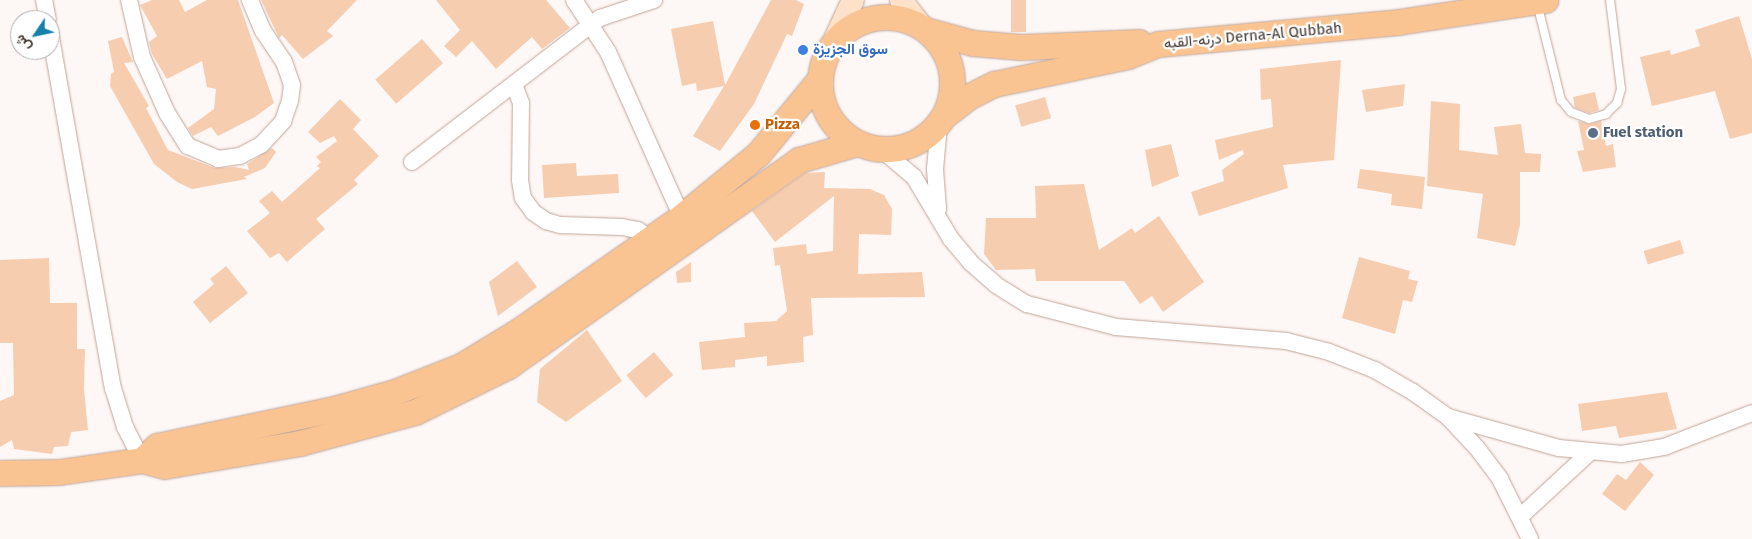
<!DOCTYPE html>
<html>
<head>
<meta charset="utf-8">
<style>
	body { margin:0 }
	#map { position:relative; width:1752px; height:539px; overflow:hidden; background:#fdf7f5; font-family:"Fira Sans",Vazirmatn,sans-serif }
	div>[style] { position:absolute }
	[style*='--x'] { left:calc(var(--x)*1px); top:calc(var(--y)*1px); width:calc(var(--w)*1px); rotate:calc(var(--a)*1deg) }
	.building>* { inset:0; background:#f7cdb0; transform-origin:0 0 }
	.roads { filter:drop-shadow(0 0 1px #c0a598) drop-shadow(0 0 1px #c0a598) }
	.lane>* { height:8px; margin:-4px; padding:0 4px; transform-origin:4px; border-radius:4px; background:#fff }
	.street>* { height:16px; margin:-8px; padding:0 8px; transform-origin:8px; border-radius:8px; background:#fff }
	.secondary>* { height:22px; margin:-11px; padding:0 11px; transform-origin:11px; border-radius:11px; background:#fde2c9 }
	.primary>* { height:25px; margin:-12.5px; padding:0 12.5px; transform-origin:12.5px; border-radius:12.5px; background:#fac492 }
	.primary>.ring { margin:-12.5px; padding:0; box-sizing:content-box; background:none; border:25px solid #fac492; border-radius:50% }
	.dots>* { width:14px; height:14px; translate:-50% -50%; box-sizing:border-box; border:2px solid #fff; border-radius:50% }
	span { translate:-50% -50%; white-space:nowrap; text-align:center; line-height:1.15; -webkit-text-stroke:4.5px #fff; paint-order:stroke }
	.street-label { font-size:15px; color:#413631 }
	.shop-label { font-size:15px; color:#366cbe; font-weight:700 }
	.left { translate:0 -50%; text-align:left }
	.food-label { font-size:15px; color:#c56008; font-weight:700 }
	.service-label { font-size:15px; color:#4e5e75; font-weight:700 }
	.north { position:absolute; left:10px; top:10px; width:50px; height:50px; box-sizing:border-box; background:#fff; border:1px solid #b3afad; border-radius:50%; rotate:236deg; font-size:14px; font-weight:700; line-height:20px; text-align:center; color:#413631 }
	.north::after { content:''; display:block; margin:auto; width:18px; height:22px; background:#1680a9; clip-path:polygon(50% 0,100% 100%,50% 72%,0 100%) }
</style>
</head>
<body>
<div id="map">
	<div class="building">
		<div style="clip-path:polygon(152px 0,179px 0,185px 12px,207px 0,238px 0,274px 103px,255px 117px,218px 136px,211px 127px,193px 136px,188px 128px,214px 109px,216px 89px,207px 87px,202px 61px,167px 79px,152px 54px,149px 42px,157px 36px,140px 5px)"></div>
		<div style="clip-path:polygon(261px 0,357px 0,327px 31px,333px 36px,303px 59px,282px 35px,279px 38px)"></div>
		<div style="clip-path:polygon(436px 0,546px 0,570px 28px,542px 49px,532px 37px,496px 69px,472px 41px,456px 57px,444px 46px,460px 30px)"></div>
		<div style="clip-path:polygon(771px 0,796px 0,804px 4px,792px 36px,787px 34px,754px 104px,720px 151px,693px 136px,724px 86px,697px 91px,696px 83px,682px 86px,671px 29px,713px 21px,725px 85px)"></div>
		<div style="left:1011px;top:0;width:15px;height:32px"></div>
		<div style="clip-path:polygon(1739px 16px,1752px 59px,1752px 133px,1730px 139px,1715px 91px,1652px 106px,1640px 57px,1670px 50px,1671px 55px,1700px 46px,1695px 30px)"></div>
		<div style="clip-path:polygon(122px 37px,133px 62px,124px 63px,149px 106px,146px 108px,168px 150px,215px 168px,235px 167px,249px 170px,247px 164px,272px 148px,276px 152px,265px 168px,244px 177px,247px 179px,192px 189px,177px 182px,154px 164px,110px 86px,111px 74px,114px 72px,108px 41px)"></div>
		<div style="left:422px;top:39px;width:32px;height:62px;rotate:49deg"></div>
		<div style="clip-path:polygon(1341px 60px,1334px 160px,1283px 165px,1288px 188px,1199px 216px,1191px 192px,1224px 181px,1222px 170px,1244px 154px,1243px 150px,1219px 160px,1215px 140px,1273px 127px,1271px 99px,1261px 100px,1260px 69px)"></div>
		<div style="clip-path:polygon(1405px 84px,1403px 106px,1366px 112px,1362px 90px)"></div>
		<div style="clip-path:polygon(1595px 92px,1599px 110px,1589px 113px,1575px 108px,1573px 97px)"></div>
		<div style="left:1045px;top:97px;width:22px;height:31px;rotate:74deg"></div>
		<div style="clip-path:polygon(340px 99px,361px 120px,353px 129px,379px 156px,354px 180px,358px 184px,316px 219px,325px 229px,287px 262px,279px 253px,270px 258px,247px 231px,270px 213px,259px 201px,272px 191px,282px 202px,320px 168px,317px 166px,321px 162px,316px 157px,337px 141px,334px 136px,320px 143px,308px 132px)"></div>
		<div style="clip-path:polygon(1431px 101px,1460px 104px,1459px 150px,1498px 155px,1494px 127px,1521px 124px,1525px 153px,1541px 154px,1540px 172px,1520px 172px,1520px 225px,1515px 246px,1477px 238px,1483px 194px,1427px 186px)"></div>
		<div style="clip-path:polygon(1578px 121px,1590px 124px,1601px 121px,1606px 146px,1613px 144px,1616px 167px,1583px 172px,1577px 151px,1584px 150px)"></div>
		<div style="clip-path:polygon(1171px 144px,1179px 176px,1152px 187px,1145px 150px)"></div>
		<div style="clip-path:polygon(576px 163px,577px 176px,618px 174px,619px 193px,544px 198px,542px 165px)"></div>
		<div style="clip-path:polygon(1360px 169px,1425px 177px,1422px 209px,1391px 205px,1392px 194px,1357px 188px)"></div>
		<div style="clip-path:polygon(825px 172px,824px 188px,870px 189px,884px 195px,892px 209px,891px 235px,859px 234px,858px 274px,922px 272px,925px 297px,811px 298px,813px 335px,803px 337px,804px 362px,767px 366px,767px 356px,735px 360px,735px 367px,702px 370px,699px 342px,745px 337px,744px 323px,776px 321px,787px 311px,780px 265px,775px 266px,773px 248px,806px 244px,807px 254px,833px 251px,834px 196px,775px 242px,752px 211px,805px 173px)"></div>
		<div style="clip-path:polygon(1084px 184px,1099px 250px,1132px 228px,1135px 233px,1159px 216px,1204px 282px,1163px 312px,1152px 296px,1140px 304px,1124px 281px,1036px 281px,1035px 269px,996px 270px,984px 254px,986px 218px,1036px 218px,1035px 186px)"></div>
		<div style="left:1680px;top:240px;width:14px;height:38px;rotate:73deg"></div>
		<div style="clip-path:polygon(1359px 257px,1410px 271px,1408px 279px,1418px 281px,1412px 302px,1403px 300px,1395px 334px,1342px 318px)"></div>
		<div style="clip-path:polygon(49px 258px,50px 303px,77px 303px,77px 349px,85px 349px,84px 389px,88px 430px,71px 432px,68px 446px,54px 447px,52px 454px,14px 449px,12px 440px,0 447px,0 401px,14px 395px,13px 343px,0 343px,0 260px)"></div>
		<div style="clip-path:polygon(517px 261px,537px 287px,498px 316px,489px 282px)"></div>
		<div style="clip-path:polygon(691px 262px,691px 282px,677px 283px,676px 272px)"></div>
		<div style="clip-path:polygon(226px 266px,248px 293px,210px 323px,193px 302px,214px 284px,210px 279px)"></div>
		<div style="clip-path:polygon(587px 330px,622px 381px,566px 422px,537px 402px,540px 369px)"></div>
		<div style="left:654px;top:352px;width:30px;height:36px;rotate:50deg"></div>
		<div style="clip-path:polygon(1667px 392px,1677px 429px,1619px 438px,1616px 426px,1582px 431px,1578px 404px)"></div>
		<div style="clip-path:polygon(1640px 462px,1654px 475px,1625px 511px,1602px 494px,1617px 474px,1626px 480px)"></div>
	</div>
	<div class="roads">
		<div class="lane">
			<div style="--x:1537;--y:3;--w:100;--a:76.1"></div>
			<div style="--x:1561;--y:100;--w:16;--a:50"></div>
			<div style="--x:1571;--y:112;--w:19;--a:21"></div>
			<div style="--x:1589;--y:119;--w:18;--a:-16"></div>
			<div style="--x:1606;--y:114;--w:16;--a:-45"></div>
			<div style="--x:1617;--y:103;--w:15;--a:-74"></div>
			<div style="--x:1621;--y:89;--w:90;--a:-97"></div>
		</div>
		<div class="street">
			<div style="--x:44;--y:0;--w:20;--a:79"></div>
			<div style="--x:129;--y:0;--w:58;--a:77.2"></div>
			<div style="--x:142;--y:57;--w:61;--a:65.9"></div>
			<div style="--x:167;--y:113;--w:39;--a:58"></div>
			<div style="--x:188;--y:146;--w:33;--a:23"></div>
			<div style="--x:218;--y:159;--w:22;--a:-8"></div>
			<div style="--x:240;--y:156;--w:24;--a:-28"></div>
			<div style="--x:261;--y:145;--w:33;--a:-47"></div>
			<div style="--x:283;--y:121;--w:21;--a:-71"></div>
			<div style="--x:290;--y:101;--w:16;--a:-83"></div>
			<div style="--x:292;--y:85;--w:24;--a:-109"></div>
			<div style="--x:284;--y:62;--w:37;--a:-124"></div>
			<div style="--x:263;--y:31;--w:34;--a:-113"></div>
			<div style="--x:574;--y:0;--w:62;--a:56.8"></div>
			<div style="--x:608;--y:52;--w:188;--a:65.9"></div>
			<div style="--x:50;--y:32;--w:362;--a:80"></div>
			<div style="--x:113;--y:388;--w:41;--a:72.9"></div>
			<div style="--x:125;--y:427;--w:37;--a:63"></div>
			<div style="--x:514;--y:84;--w:20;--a:70"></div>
			<div style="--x:521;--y:103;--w:77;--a:90.7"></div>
			<div style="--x:520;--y:180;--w:18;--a:81"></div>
			<div style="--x:523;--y:198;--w:17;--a:54"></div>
			<div style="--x:533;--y:212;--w:16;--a:35"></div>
			<div style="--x:546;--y:221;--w:15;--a:16"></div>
			<div style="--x:560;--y:225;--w:62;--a:1.8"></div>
			<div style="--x:622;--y:227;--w:16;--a:11"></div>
			<div style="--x:638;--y:230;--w:15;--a:37"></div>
			<div style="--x:882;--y:150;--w:42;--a:40.2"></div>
			<div style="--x:914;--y:177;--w:72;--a:59.2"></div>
			<div style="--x:951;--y:239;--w:31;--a:50"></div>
			<div style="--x:971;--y:263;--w:33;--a:41"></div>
			<div style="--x:996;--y:285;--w:36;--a:32"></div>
			<div style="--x:1027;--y:304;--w:92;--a:14.5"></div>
			<div style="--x:1116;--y:327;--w:171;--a:4.7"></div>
			<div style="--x:1286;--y:341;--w:44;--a:14.3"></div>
			<div style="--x:1329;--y:352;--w:49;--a:21.4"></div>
			<div style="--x:1375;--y:370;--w:44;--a:30.1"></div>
			<div style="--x:1413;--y:392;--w:43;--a:35.5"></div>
			<div style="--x:1448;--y:417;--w:42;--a:46.9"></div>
			<div style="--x:1477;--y:448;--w:39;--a:53"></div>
			<div style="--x:1500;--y:479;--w:67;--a:63.4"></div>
			<div style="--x:412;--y:162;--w:237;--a:-37.5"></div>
			<div style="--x:600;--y:18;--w:57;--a:-18.4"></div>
			<div style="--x:938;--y:209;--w:40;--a:-94.3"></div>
			<div style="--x:935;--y:169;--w:45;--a:-84.9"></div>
			<div style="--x:1448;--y:417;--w:115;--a:15.6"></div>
			<div style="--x:1559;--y:448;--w:63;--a:5.4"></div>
			<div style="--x:1622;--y:454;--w:43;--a:-9.5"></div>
			<div style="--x:1664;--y:447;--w:94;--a:-21.1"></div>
			<div style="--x:1521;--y:516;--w:94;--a:-42.8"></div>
		</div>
		<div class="secondary">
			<div style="--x:901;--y:0;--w:33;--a:52"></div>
			<div style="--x:835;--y:39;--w:43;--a:-65.2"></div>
		</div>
		<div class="primary">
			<div class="ring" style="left:820px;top:17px;width:107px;height:107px"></div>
			<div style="--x:929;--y:31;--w:46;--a:15.3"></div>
			<div style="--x:973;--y:43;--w:48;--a:4.8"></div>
			<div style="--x:1021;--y:47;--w:118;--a:-2.4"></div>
			<div style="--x:944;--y:116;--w:31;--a:-38"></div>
			<div style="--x:968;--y:97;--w:29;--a:-27"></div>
			<div style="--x:994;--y:84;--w:137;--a:-11.8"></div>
			<div style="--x:1128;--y:56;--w:32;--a:-22"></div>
			<div style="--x:1158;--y:44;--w:241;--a:-5.2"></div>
			<div style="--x:1398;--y:22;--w:149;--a:-8.5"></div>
			<div style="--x:142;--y:460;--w:21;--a:-43"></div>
			<div style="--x:157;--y:446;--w:177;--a:-11.8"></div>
			<div style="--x:330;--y:410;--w:67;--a:-15.5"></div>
			<div style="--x:395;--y:392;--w:71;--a:-21.5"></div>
			<div style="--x:461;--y:366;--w:66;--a:-31.3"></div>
			<div style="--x:517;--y:332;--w:200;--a:-35"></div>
			<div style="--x:681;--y:217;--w:99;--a:-39.3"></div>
			<div style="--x:758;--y:154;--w:96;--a:-50.5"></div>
			<div style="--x:0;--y:473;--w:59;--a:-1"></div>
			<div style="--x:59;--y:472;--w:84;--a:-8.2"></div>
			<div style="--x:142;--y:460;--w:23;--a:15"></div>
			<div style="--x:164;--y:466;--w:138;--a:-9.6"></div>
			<div style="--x:300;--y:443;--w:119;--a:-15.1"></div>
			<div style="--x:415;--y:412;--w:104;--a:-26.3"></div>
			<div style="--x:508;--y:366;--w:357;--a:-35.3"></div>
			<div style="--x:799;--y:160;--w:60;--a:-16.3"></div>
		</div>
	</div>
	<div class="dots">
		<div style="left:803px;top:50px;background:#3f7fe0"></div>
		<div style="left:755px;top:125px;background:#e8710a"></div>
		<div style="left:1593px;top:133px;background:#5c6f8a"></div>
	</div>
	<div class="street-label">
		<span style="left:1253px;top:36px;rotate:-5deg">درنه-القبه Derna-Al Qubbah</span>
	</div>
	<div class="shop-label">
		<span class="left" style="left:813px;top:50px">سوق الجزيزة</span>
	</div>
	<div class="food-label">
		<span class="left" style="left:765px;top:125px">Pizza</span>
	</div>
	<div class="service-label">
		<span class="left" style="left:1603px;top:133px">Fuel station</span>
	</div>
	<div class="north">ش</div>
</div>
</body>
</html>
